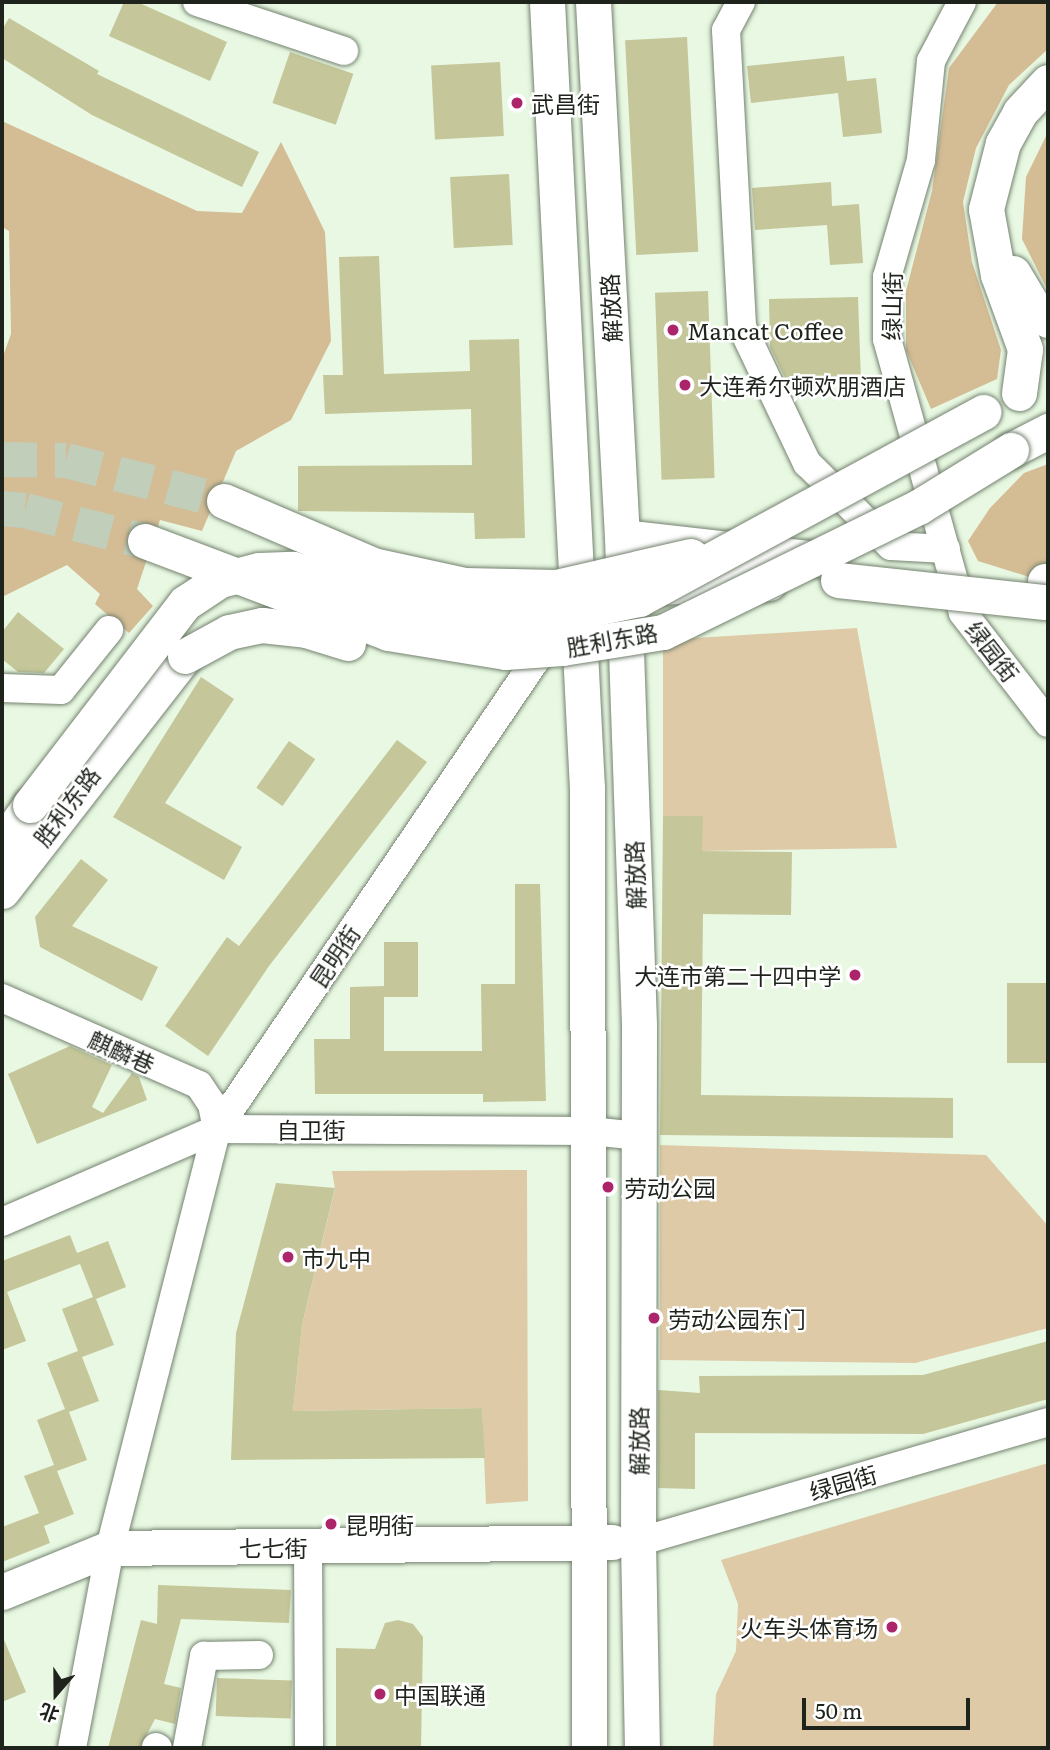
<!DOCTYPE html>
<html>
<head>
<meta charset="utf-8">
<style>
	body { margin:0 }
	#map { position:relative; width:1050px; height:1750px; overflow:hidden; background:#e8f8e2; font-family:Literata,"Noto Sans SC",serif }
	div>[style] { position:absolute }
	[style*='--x'] { left:calc(var(--x)*1px); top:calc(var(--y)*1px); width:calc(var(--w)*1px); rotate:calc(var(--a)*1deg) }
	.green>* { inset:0; background:#decaa7 }
	.forest>* { inset:0; background:#d4bc95 }
	.building>* { inset:0; background:#c5c69a; transform-origin:0 0 }
	.major-tunnel>* { height:35px; margin-top:-17.5px; transform-origin:0; background:repeating-linear-gradient(90deg,#c0ceba 0 35px,transparent 0 53px) }
	.roads { filter:drop-shadow(0 0 2px #74826f) drop-shadow(0 0 2px #74826f) }
	.minor>* { height:28px; margin:-14px; padding:0 14px; transform-origin:14px; border-radius:14px; background:#fff }
	.major>* { height:35px; margin:-17.5px; padding:0 17.5px; transform-origin:17.5px; border-radius:17.5px; background:#fff }
	.bridges { filter:drop-shadow(0 0 2px #74826f) drop-shadow(0 0 2px #74826f) }
	.major-bridge>* { height:35px; margin:-17.5px; padding:0 17.5px; transform-origin:17.5px; border-radius:17.5px; background:#fff }
	.dots>* { width:19px; height:19px; translate:-50% -50%; box-sizing:border-box; border:4px solid #fff; border-radius:50% }
	span { translate:-50% -50%; white-space:nowrap; text-align:center; line-height:1.15; -webkit-text-stroke:5px #fff; paint-order:stroke }
	.poi-label { font-size:23px; color:#1e241c }
	.left { translate:0 -50%; text-align:left }
	.right { translate:-100% -50%; text-align:right }
	.street-label { font-size:23px; color:#1e241c }
	.frame { position:absolute; inset:0; border:4px solid #1e241c; pointer-events:none }
	.north { position:absolute; left:21px; top:1659px; width:70px; height:70px; -webkit-text-stroke:5px #fff; paint-order:stroke; rotate:200deg; font-size:19px; font-weight:700; line-height:28px; text-align:center; color:#1e241c }
	.north::after { content:''; display:block; margin:auto; width:24px; height:32px; background:#1e241c; clip-path:polygon(50% 0,100% 100%,50% 72%,0 100%) }
	.scale { position:absolute; left:802px; top:1698px; width:168px; height:32px; box-sizing:border-box; border:4px solid #1e241c; border-top:0; padding-left:9px; font-size:21px; line-height:24px; white-space:nowrap; color:#1e241c; -webkit-text-stroke:5px #fff; paint-order:stroke }
</style>
</head>
<body>
<div id="map">
	<div class="green">
		<div style="clip-path:polygon(857px 628px,897px 848px,702px 851px,702px 816px,663px 816px,663px 640px)"></div>
		<div style="clip-path:polygon(660px 1145px,986px 1155px,1048px 1226px,1048px 1328px,915px 1363px,660px 1360px)"></div>
		<div style="clip-path:polygon(527px 1170px,528px 1501px,486px 1504px,482px 1408px,293px 1411px,302px 1325px,335px 1189px,332px 1171px)"></div>
		<div style="clip-path:polygon(1048px 1463px,1048px 1748px,713px 1748px,716px 1694px,736px 1651px,738px 1604px,721px 1560px)"></div>
	</div>
	<div class="forest">
		<div style="clip-path:polygon(998px 2px,1042px 2px,1048px 6px,1048px 49px,1009px 85px,976px 148px,963px 202px,972px 262px,1001px 350px,997px 379px,931px 409px,906px 350px,906px 291px,932px 191px,949px 68px)"></div>
		<div style="clip-path:polygon(2px 121px,197px 211px,242px 213px,281px 142px,325px 232px,331px 341px,291px 420px,236px 451px,202px 531px,160px 520px,137px 589px,153px 606px,129px 633px,95px 604px,100px 594px,67px 565px,2px 597px,2px 359px,11px 334px,9px 231px,2px 227px)"></div>
		<div style="clip-path:polygon(1048px 132px,1048px 291px,1022px 239px,1026px 177px)"></div>
		<div style="clip-path:polygon(1048px 464px,1048px 578px,1039px 580px,978px 561px,968px 541px,990px 508px,1024px 473px)"></div>
	</div>
	<div class="building">
		<div style="clip-path:polygon(124px 2px,137px 2px,227px 42px,210px 81px,109px 36px)"></div>
		<div style="clip-path:polygon(9px 18px,99px 71px,97px 74px,259px 152px,242px 187px,92px 115px,2px 58px,2px 30px)"></div>
		<div style="left:687px;top:37px;width:215px;height:62px;rotate:87deg"></div>
		<div style="left:290px;top:52px;width:67px;height:54px;rotate:19deg"></div>
		<div style="clip-path:polygon(844px 56px,847px 81px,876px 78px,882px 133px,843px 137px,838px 93px,751px 103px,747px 66px)"></div>
		<div style="left:500px;top:62px;width:74px;height:69px;rotate:87deg"></div>
		<div style="left:509px;top:174px;width:71px;height:59px;rotate:87deg"></div>
		<div style="clip-path:polygon(831px 182px,832px 206px,859px 204px,863px 263px,830px 265px,827px 225px,755px 230px,752px 188px)"></div>
		<div style="clip-path:polygon(379px 256px,384px 374px,470px 371px,469px 340px,519px 339px,525px 538px,475px 539px,474px 513px,298px 511px,298px 466px,472px 465px,471px 409px,325px 414px,323px 375px,343px 375px,339px 257px)"></div>
		<div style="left:708px;top:291px;width:187px;height:53px;rotate:88deg"></div>
		<div style="clip-path:polygon(858px 297px,861px 382px,788px 384px,770px 347px,769px 299px)"></div>
		<div style="clip-path:polygon(18px 612px,64px 649px,44px 673px,18px 672px,2px 659px,2px 632px)"></div>
		<div style="clip-path:polygon(201px 677px,234px 699px,165px 803px,242px 847px,224px 880px,113px 817px)"></div>
		<div style="clip-path:polygon(397px 740px,427px 762px,269px 966px,208px 1056px,165px 1026px,227px 937px,239px 946px)"></div>
		<div style="left:289px;top:741px;width:32px;height:57px;rotate:35deg"></div>
		<div style="clip-path:polygon(663px 816px,703px 816px,702px 851px,792px 852px,791px 915px,703px 914px,701px 1095px,953px 1098px,953px 1138px,660px 1135px)"></div>
		<div style="clip-path:polygon(81px 859px,108px 880px,72px 926px,158px 967px,142px 1001px,40px 947px,35px 917px)"></div>
		<div style="clip-path:polygon(515px 884px,540px 884px,546px 1101px,483px 1102px,483px 1094px,315px 1094px,314px 1039px,350px 1039px,350px 987px,384px 986px,384px 942px,418px 942px,418px 997px,384px 997px,384px 1051px,482px 1051px,481px 984px,515px 984px)"></div>
		<div style="left:1007px;top:983px;width:41px;height:80px"></div>
		<div style="clip-path:polygon(70px 1046px,112px 1065px,92px 1107px,103px 1113px,132px 1073px,139px 1077px,147px 1100px,37px 1144px,8px 1074px)"></div>
		<div style="clip-path:polygon(276px 1183px,335px 1188px,302px 1325px,293px 1411px,482px 1408px,485px 1458px,231px 1460px,236px 1333px)"></div>
		<div style="clip-path:polygon(70px 1235px,77px 1253px,108px 1241px,126px 1287px,96px 1299px,114px 1345px,82px 1357px,99px 1401px,69px 1412px,87px 1460px,57px 1471px,74px 1514px,44px 1526px,50px 1543px,2px 1562px,2px 1527px,39px 1513px,24px 1476px,54px 1465px,37px 1420px,65px 1409px,47px 1363px,78px 1351px,62px 1309px,93px 1297px,80px 1264px,7px 1292px,26px 1341px,2px 1350px,2px 1261px)"></div>
		<div style="clip-path:polygon(1048px 1341px,1048px 1399px,923px 1434px,695px 1433px,695px 1489px,658px 1488px,658px 1390px,700px 1393px,699px 1376px,923px 1375px)"></div>
		<div style="clip-path:polygon(158px 1585px,291px 1590px,289px 1623px,181px 1619px,164px 1684px,181px 1688px,175px 1724px,155px 1719px,140px 1748px,108px 1748px,141px 1620px,157px 1624px)"></div>
		<div style="clip-path:polygon(398px 1620px,413px 1624px,423px 1637px,421px 1748px,336px 1748px,336px 1648px,375px 1649px,385px 1623px)"></div>
		<div style="clip-path:polygon(2px 1635px,26px 1692px,2px 1702px)"></div>
		<div style="left:217px;top:1678px;width:75px;height:38px;rotate:2deg"></div>
	</div>
	<div class="major-tunnel">
		<div style="--x:2;--y:459;--w:64;--a:0.9"></div>
		<div style="--x:66;--y:460;--w:163;--a:14.5"></div>
		<div style="--x:2;--y:508;--w:23;--a:5"></div>
		<div style="--x:25;--y:510;--w:124;--a:14.5"></div>
	</div>
	<div class="roads">
		<div class="minor">
			<div style="--x:197;--y:2;--w:155;--a:18.4"></div>
			<div style="--x:741;--y:2;--w:32;--a:118"></div>
			<div style="--x:726;--y:30;--w:297;--a:86.9"></div>
			<div style="--x:742;--y:327;--w:151;--a:64.5"></div>
			<div style="--x:807;--y:463;--w:118;--a:44.7"></div>
			<div style="--x:891;--y:546;--w:55;--a:3.1"></div>
			<div style="--x:962;--y:2;--w:67;--a:117.7"></div>
			<div style="--x:931;--y:61;--w:100;--a:95.8"></div>
			<div style="--x:921;--y:160;--w:122;--a:106.2"></div>
			<div style="--x:887;--y:277;--w:62;--a:90"></div>
			<div style="--x:887;--y:339;--w:284;--a:74.5"></div>
			<div style="--x:963;--y:613;--w:139;--a:52.3"></div>
			<div style="--x:2;--y:688;--w:59;--a:1.9"></div>
			<div style="--x:61;--y:690;--w:77;--a:-51.3"></div>
			<div style="--x:2;--y:998;--w:215;--a:23.8"></div>
			<div style="--x:199;--y:1085;--w:23;--a:56"></div>
			<div style="--x:212;--y:1104;--w:25;--a:79"></div>
			<div style="--x:2;--y:1222;--w:234;--a:-23.4"></div>
			<div style="--x:217;--y:1129;--w:373;--a:0.3"></div>
			<div style="--x:590;--y:1131;--w:48;--a:5.9"></div>
			<div style="--x:638;--y:1542;--w:427;--a:-16.3"></div>
			<div style="--x:308;--y:1547;--w:201;--a:89.7"></div>
			<div style="--x:156;--y:1747;--w:2;--a:27"></div>
			<div style="--x:72;--y:1748;--w:204;--a:-79.2"></div>
			<div style="--x:110;--y:1548;--w:432;--a:-75.7"></div>
			<div style="--x:217;--y:1129;--w:596;--a:-55.8"></div>
			<div style="--x:187;--y:1748;--w:94;--a:-79.5"></div>
			<div style="--x:204;--y:1656;--w:55;--a:-1"></div>
		</div>
		<div class="major">
			<div style="--x:547;--y:2;--w:787;--a:87.09"></div>
			<div style="--x:587;--y:788;--w:960;--a:89.88"></div>
			<div style="--x:593;--y:2;--w:536;--a:86.9"></div>
			<div style="--x:622;--y:537;--w:490;--a:88"></div>
			<div style="--x:639;--y:1027;--w:515;--a:90.11"></div>
			<div style="--x:638;--y:1542;--w:206;--a:88.9"></div>
			<div style="--x:1013;--y:273;--w:41;--a:59"></div>
			<div style="--x:1034;--y:308;--w:18;--a:41"></div>
			<div style="--x:1019;--y:393;--w:44;--a:-82.2"></div>
			<div style="--x:1025;--y:349;--w:79;--a:-110"></div>
			<div style="--x:998;--y:275;--w:67;--a:-100.3"></div>
			<div style="--x:986;--y:209;--w:68;--a:-75.6"></div>
			<div style="--x:1003;--y:143;--w:35;--a:-61"></div>
			<div style="--x:1020;--y:112;--w:41;--a:-47"></div>
			<div style="--x:1011;--y:450;--w:42;--a:-27.2"></div>
			<div style="--x:622;--y:537;--w:207;--a:6.4"></div>
			<div style="--x:1045;--y:581;--w:3;--a:0"></div>
			<div style="--x:654;--y:587;--w:115;--a:-2"></div>
			<div style="--x:2;--y:845;--w:49;--a:-55"></div>
			<div style="--x:2;--y:891;--w:298;--a:-52.1"></div>
			<div style="--x:2;--y:1592;--w:117;--a:-22.2"></div>
			<div style="--x:110;--y:1548;--w:502;--a:-0.68"></div>
		</div>
	</div>
	<div class="bridges">
		<div class="major-bridge">
			<div style="--x:224;--y:501;--w:162;--a:23.2"></div>
			<div style="--x:373;--y:565;--w:94;--a:12.3"></div>
			<div style="--x:465;--y:585;--w:91;--a:1.3"></div>
			<div style="--x:556;--y:587;--w:138;--a:-13"></div>
			<div style="--x:145;--y:541;--w:260;--a:20.7"></div>
			<div style="--x:388;--y:633;--w:119;--a:9.2"></div>
			<div style="--x:505;--y:652;--w:57;--a:-4"></div>
			<div style="--x:562;--y:648;--w:102;--a:-9"></div>
			<div style="--x:663;--y:632;--w:286;--a:-26.1"></div>
			<div style="--x:920;--y:506;--w:107;--a:-31.6"></div>
			<div style="--x:838;--y:580;--w:208;--a:6.1"></div>
			<div style="--x:185;--y:656;--w:50;--a:-28.6"></div>
			<div style="--x:229;--y:632;--w:34;--a:-12"></div>
			<div style="--x:262;--y:625;--w:44;--a:6.5"></div>
			<div style="--x:306;--y:630;--w:44;--a:17.2"></div>
			<div style="--x:30;--y:805;--w:255;--a:-52.5"></div>
			<div style="--x:185;--y:603;--w:42;--a:-33.3"></div>
			<div style="--x:220;--y:580;--w:40;--a:-14.4"></div>
			<div style="--x:259;--y:570;--w:34;--a:-2"></div>
			<div style="--x:293;--y:569;--w:105;--a:16.5"></div>
			<div style="--x:394;--y:599;--w:112;--a:9.8"></div>
			<div style="--x:504;--y:618;--w:48;--a:-1.2"></div>
			<div style="--x:552;--y:617;--w:89;--a:-11.7"></div>
			<div style="--x:639;--y:599;--w:392;--a:-28.5"></div>
		</div>
	</div>
	<div class="dots">
		<div style="left:517px;top:103px;background:#ac256b"></div>
		<div style="left:673px;top:330px;background:#ac256b"></div>
		<div style="left:685px;top:385px;background:#ac256b"></div>
		<div style="left:855px;top:975px;background:#ac256b"></div>
		<div style="left:608px;top:1187px;background:#ac256b"></div>
		<div style="left:288px;top:1257px;background:#ac256b"></div>
		<div style="left:654px;top:1318px;background:#ac256b"></div>
		<div style="left:331px;top:1524px;background:#ac256b"></div>
		<div style="left:892px;top:1627px;background:#ac256b"></div>
		<div style="left:380px;top:1694px;background:#ac256b"></div>
	</div>
	<div class="poi-label">
		<span class="left" style="left:531px;top:103px">武昌街</span>
		<span class="left" style="left:687px;top:330px">Mancat Coffee</span>
		<span class="left" style="left:699px;top:385px">大连希尔顿欢朋酒店</span>
		<span class="right" style="left:841px;top:975px">大连市第二十四中学</span>
		<span class="left" style="left:624px;top:1187px">劳动公园</span>
		<span class="left" style="left:302px;top:1257px">市九中</span>
		<span class="left" style="left:668px;top:1318px">劳动公园东门</span>
		<span class="left" style="left:345px;top:1524px">昆明街</span>
		<span class="right" style="left:878px;top:1627px">火车头体育场</span>
		<span class="left" style="left:394px;top:1694px">中国联通</span>
	</div>
	<div class="street-label">
		<span style="left:891px;top:306px;rotate:-89deg">绿山街</span>
		<span style="left:610px;top:308px;rotate:-93deg">解放路</span>
		<span style="left:612px;top:639px;rotate:-10deg">胜利东路</span>
		<span style="left:993px;top:651px;rotate:52deg">绿园街</span>
		<span style="left:66px;top:806px;rotate:-53deg">胜利东路</span>
		<span style="left:634px;top:875px;rotate:-92deg">解放路</span>
		<span style="left:334px;top:956px;rotate:-56deg">昆明街</span>
		<span style="left:122px;top:1051px;rotate:24deg">麒麟巷</span>
		<span style="left:311px;top:1129px">自卫街</span>
		<span style="left:638px;top:1441px;rotate:-90deg">解放路</span>
		<span style="left:843px;top:1482px;rotate:-16deg">绿园街</span>
		<span style="left:273px;top:1547px">七七街</span>
	</div>
	<div class="frame"></div>
	<div class="north">北</div>
	<div class="scale">50 m</div>
</div>
</body>
</html>
